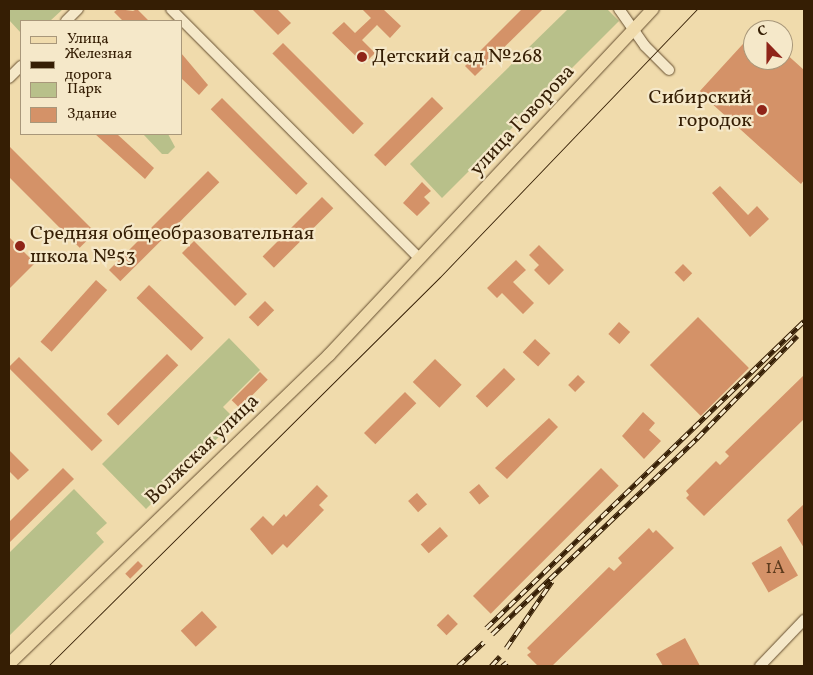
<!DOCTYPE html>
<html>
<head>
<meta charset="utf-8">
<style>
	body { margin:0 }
	#map { position:relative; width:813px; height:675px; overflow:hidden; background:#f0dbac; font-family:Vollkorn,serif }
	div>[style] { position:absolute }
	[style*='--x'] { left:calc(var(--x)*1px); top:calc(var(--y)*1px); width:calc(var(--w)*1px); rotate:calc(var(--a)*1deg) }
	.green>* { inset:0; background:#b8c08a }
	.building>* { inset:0; background:#d49268; transform-origin:0 0 }
	.roads { filter:drop-shadow(0 0 1px #644d2e) drop-shadow(0 0 1px #644d2e) }
	.minor>* { height:10px; margin:-5px; padding:0 5px; transform-origin:5px; border-radius:5px; background:#f5e8c9 }
	.major>* { height:12px; margin:-6px; padding:0 6px; transform-origin:6px; border-radius:6px; background:#f0dbac }
	.tram>* { height:1px; margin:-0.5px; padding:0 0.5px; transform-origin:0.5px; border-radius:0.5px; background:#351e04 }
	.rail>* { height:4.5px; margin-top:-2.25px; transform-origin:0; background:repeating-linear-gradient(90deg,#f5e8c9 0 8px,#351e04 0 16px); box-sizing:border-box; border-block:1px solid #351e04 }
	.dots>* { width:14px; height:14px; translate:-50% -50%; box-sizing:border-box; border:2px solid #f5e8c9; border-radius:50% }
	span { translate:-50% -50%; white-space:nowrap; text-align:center; line-height:1.15; -webkit-text-stroke:4.5px #f5e8c9; paint-order:stroke }
	.number-label { font-size:18px; color:#5d3b1d }
	.number-label span { -webkit-text-stroke-width:0 }
	.poi-label { font-size:20px; color:#351e04 }
	.left { translate:0 -50%; text-align:left }
	.right { translate:-100% -50%; text-align:right }
	.street-label { font-size:20px; color:#351e04 }
	.frame { position:absolute; inset:0; border:10px solid #351e04; pointer-events:none }
	.legend { position:absolute; left:20px; top:20px; width:162px; height:115px; box-sizing:border-box; background:#f5e8c9; border:1px solid #a8977a; margin:0; padding:6px 9px; list-style:none; font-size:15px; color:#351e04 }
	.legend li { display:flex; align-items:center; gap:10px; height:25px }
	.legend b { width:25px; border:1px solid #a8977a }
	.north { position:absolute; left:743px; top:20px; width:50px; height:50px; box-sizing:border-box; background:#f5e8c9; border:1px solid #a8977a; border-radius:50%; rotate:338deg; font-size:14px; font-weight:700; line-height:20px; text-align:center; color:#351e04 }
	.north::after { content:''; display:block; margin:auto; width:18px; height:22px; background:#8f2418; clip-path:polygon(50% 0,100% 100%,50% 72%,0 100%) }
</style>
</head>
<body>
<div id="map">
	<div class="green">
		<div style="clip-path:polygon(9px 9px,63px 9px,50px 21px,21px 21px,21px 33px,9px 20px)"></div>
		<div style="clip-path:polygon(568px 9px,607px 9px,619px 21px,442px 198px,410px 164px)"></div>
		<div style="clip-path:polygon(143px 134px,168px 134px,175px 147px,168px 154px,162px 154px)"></div>
		<div style="clip-path:polygon(229px 338px,260px 370px,223px 407px,236px 420px,146px 509px,102px 464px)"></div>
		<div style="clip-path:polygon(74px 489px,107px 523px,96px 533px,104px 542px,9px 636px,9px 553px)"></div>
	</div>
	<div class="building">
		<div style="clip-path:polygon(118px 9px,133px 11px,137px 9px,149px 21px,123px 21px,114px 12px)"></div>
		<div style="clip-path:polygon(252px 9px,277px 9px,291px 23px,278px 35px)"></div>
		<div style="clip-path:polygon(362px 9px,383px 9px,401px 26px,390px 38px,377px 25px,362px 40px,375px 53px,364px 64px,332px 33px,344px 22px,355px 33px,371px 18px)"></div>
		<div style="clip-path:polygon(522px 9px,543px 9px,475px 76px,465px 66px)"></div>
		<div style="clip-path:polygon(753px 33px,753px 60px,783px 60px,783px 51px,804px 70px,804px 180px,801px 184px,699px 92px)"></div>
		<div style="left:283px;top:43px;width:114px;height:15px;rotate:45deg"></div>
		<div style="clip-path:polygon(181px 53px,208px 85px,199px 95px,181px 78px)"></div>
		<div style="left:432px;top:97px;width:16px;height:82px;rotate:45deg"></div>
		<div style="left:222px;top:98px;width:121px;height:16px;rotate:45deg"></div>
		<div style="clip-path:polygon(95px 134px,117px 134px,154px 168px,145px 179px)"></div>
		<div style="left:9px;top:146px;width:122px;height:22px;rotate:45deg"></div>
		<div style="left:208px;top:171px;width:16px;height:140px;rotate:45deg"></div>
		<div style="clip-path:polygon(422px 182px,431px 191px,424px 197px,430px 203px,417px 216px,403px 203px)"></div>
		<div style="clip-path:polygon(720px 186px,748px 215px,757px 206px,769px 219px,750px 237px,712px 193px)"></div>
		<div style="left:322px;top:197px;width:16px;height:84px;rotate:45deg"></div>
		<div style="clip-path:polygon(9px 237px,35px 263px,9px 289px)"></div>
		<div style="left:194px;top:241px;width:75px;height:17px;rotate:45deg"></div>
		<div style="clip-path:polygon(539px 245px,564px 270px,549px 285px,534px 270px,539px 265px,529px 255px)"></div>
		<div style="clip-path:polygon(516px 260px,526px 270px,513px 282px,534px 303px,523px 314px,502px 293px,497px 298px,487px 288px)"></div>
		<div style="left:683px;top:264px;width:13px;height:12px;rotate:45deg"></div>
		<div style="left:96px;top:280px;width:15px;height:83px;rotate:42deg"></div>
		<div style="left:149px;top:285px;width:76px;height:18px;rotate:44deg"></div>
		<div style="left:265px;top:301px;width:13px;height:23px;rotate:45deg"></div>
		<div style="left:698px;top:317px;width:72px;height:68px;rotate:45deg"></div>
		<div style="left:619px;top:322px;width:15px;height:16px;rotate:42deg"></div>
		<div style="left:535px;top:339px;width:21px;height:18px;rotate:43deg"></div>
		<div style="left:167px;top:354px;width:16px;height:85px;rotate:45deg"></div>
		<div style="left:19px;top:357px;width:118px;height:15px;rotate:45deg"></div>
		<div style="left:435px;top:359px;width:37px;height:32px;rotate:44deg"></div>
		<div style="left:504px;top:368px;width:16px;height:40px;rotate:45deg"></div>
		<div style="left:260px;top:372px;width:11px;height:40px;rotate:45deg"></div>
		<div style="left:578px;top:375px;width:10px;height:14px;rotate:45deg"></div>
		<div style="clip-path:polygon(804px 375px,804px 419px,704px 516px,686px 498px,689px 495px,686px 491px,716px 461px,720px 465px,729px 456px,725px 452px)"></div>
		<div style="left:405px;top:392px;width:16px;height:58px;rotate:45deg"></div>
		<div style="clip-path:polygon(643px 412px,655px 423px,649px 430px,661px 441px,644px 459px,622px 436px)"></div>
		<div style="clip-path:polygon(549px 418px,558px 427px,507px 479px,495px 468px)"></div>
		<div style="clip-path:polygon(9px 450px,29px 470px,18px 480px,9px 471px)"></div>
		<div style="clip-path:polygon(63px 468px,74px 479px,9px 543px,9px 522px)"></div>
		<div style="left:601px;top:468px;width:25px;height:181px;rotate:45deg"></div>
		<div style="left:479px;top:484px;width:16px;height:13px;rotate:50deg"></div>
		<div style="clip-path:polygon(317px 485px,328px 496px,319px 505px,324px 510px,287px 548px,283px 544px,272px 555px,250px 529px,263px 516px,273px 526px,284px 514px,286px 517px)"></div>
		<div style="left:417px;top:493px;width:15px;height:12px;rotate:48deg"></div>
		<div style="clip-path:polygon(804px 504px,804px 548px,787px 520px)"></div>
		<div style="left:440px;top:527px;width:12px;height:26px;rotate:48deg"></div>
		<div style="clip-path:polygon(649px 528px,653px 533px,656px 530px,674px 548px,552px 666px,538px 666px,527px 655px,531px 652px,527px 648px,609px 567px,614px 571px,622px 563px,618px 558px)"></div>
		<div style="left:781px;top:546px;width:34px;height:34px;rotate:60deg"></div>
		<div style="left:138px;top:561px;width:7px;height:18px;rotate:45deg"></div>
		<div style="left:202px;top:611px;width:22px;height:29px;rotate:47deg"></div>
		<div style="left:448px;top:614px;width:14px;height:16px;rotate:45deg"></div>
		<div style="clip-path:polygon(685px 638px,700px 666px,663px 666px,656px 654px)"></div>
	</div>
	<div class="roads">
		<div class="minor">
			<div style="--x:171;--y:9;--w:351;--a:45.1"></div>
			<div style="--x:619;--y:9;--w:45;--a:54.9"></div>
			<div style="--x:645;--y:46;--w:34;--a:45"></div>
			<div style="--x:66;--y:21;--w:17;--a:-45"></div>
			<div style="--x:9;--y:78;--w:17;--a:-45"></div>
			<div style="--x:760;--y:666;--w:64;--a:-46.3"></div>
		</div>
		<div class="major">
			<div style="--x:9;--y:664;--w:445;--a:-44"></div>
			<div style="--x:329;--y:355;--w:474;--a:-46.9"></div>
		</div>
	</div>
	<div class="tram">
		<div style="--x:48;--y:666;--w:552;--a:-44.78"></div>
		<div style="--x:440;--y:277;--w:371;--a:-46.2"></div>
	</div>
	<div class="rail">
		<div style="--x:486;--y:628;--w:442;--a:-44"></div>
		<div style="--x:492;--y:634;--w:284;--a:-43.7"></div>
		<div style="--x:697;--y:438;--w:143;--a:-45.6"></div>
		<div style="--x:506;--y:648;--w:81;--a:-55.5"></div>
		<div style="--x:458;--y:666;--w:35;--a:-43"></div>
		<div style="--x:491;--y:666;--w:13;--a:-48"></div>
		<div style="--x:502;--y:666;--w:6;--a:-39"></div>
	</div>
	<div class="dots">
		<div style="left:362px;top:57px;background:#8f2418"></div>
		<div style="left:762px;top:110px;background:#8f2418"></div>
		<div style="left:20px;top:246px;background:#8f2418"></div>
	</div>
	<div class="number-label">
		<span style="left:775px;top:569px">1А</span>
	</div>
	<div class="poi-label">
		<span class="left" style="left:372px;top:57px">Детский сад №268</span>
		<span class="right" style="left:752px;top:110px">Сибирский<br>городок</span>
		<span class="left" style="left:30px;top:246px">Средняя общеобразовательная<br>школа №53</span>
	</div>
	<div class="street-label">
		<span style="left:523px;top:121px;rotate:-47deg">улица Говорова</span>
		<span style="left:203px;top:450px;rotate:-44deg">Волжская улица</span>
	</div>
	<div class="frame"></div>
	<ul class="legend">
	<li><b style="height:6px;background:#f0dbac"></b>Улица</li>
	<li><b style="height:6px;background:#351e04"></b>Железная дорога</li>
	<li><b style="height:14px;background:#b8c08a"></b>Парк</li>
	<li><b style="height:14px;background:#d49268"></b>Здание</li>
	</ul>
	<div class="north">С</div>
</div>
</body>
</html>
